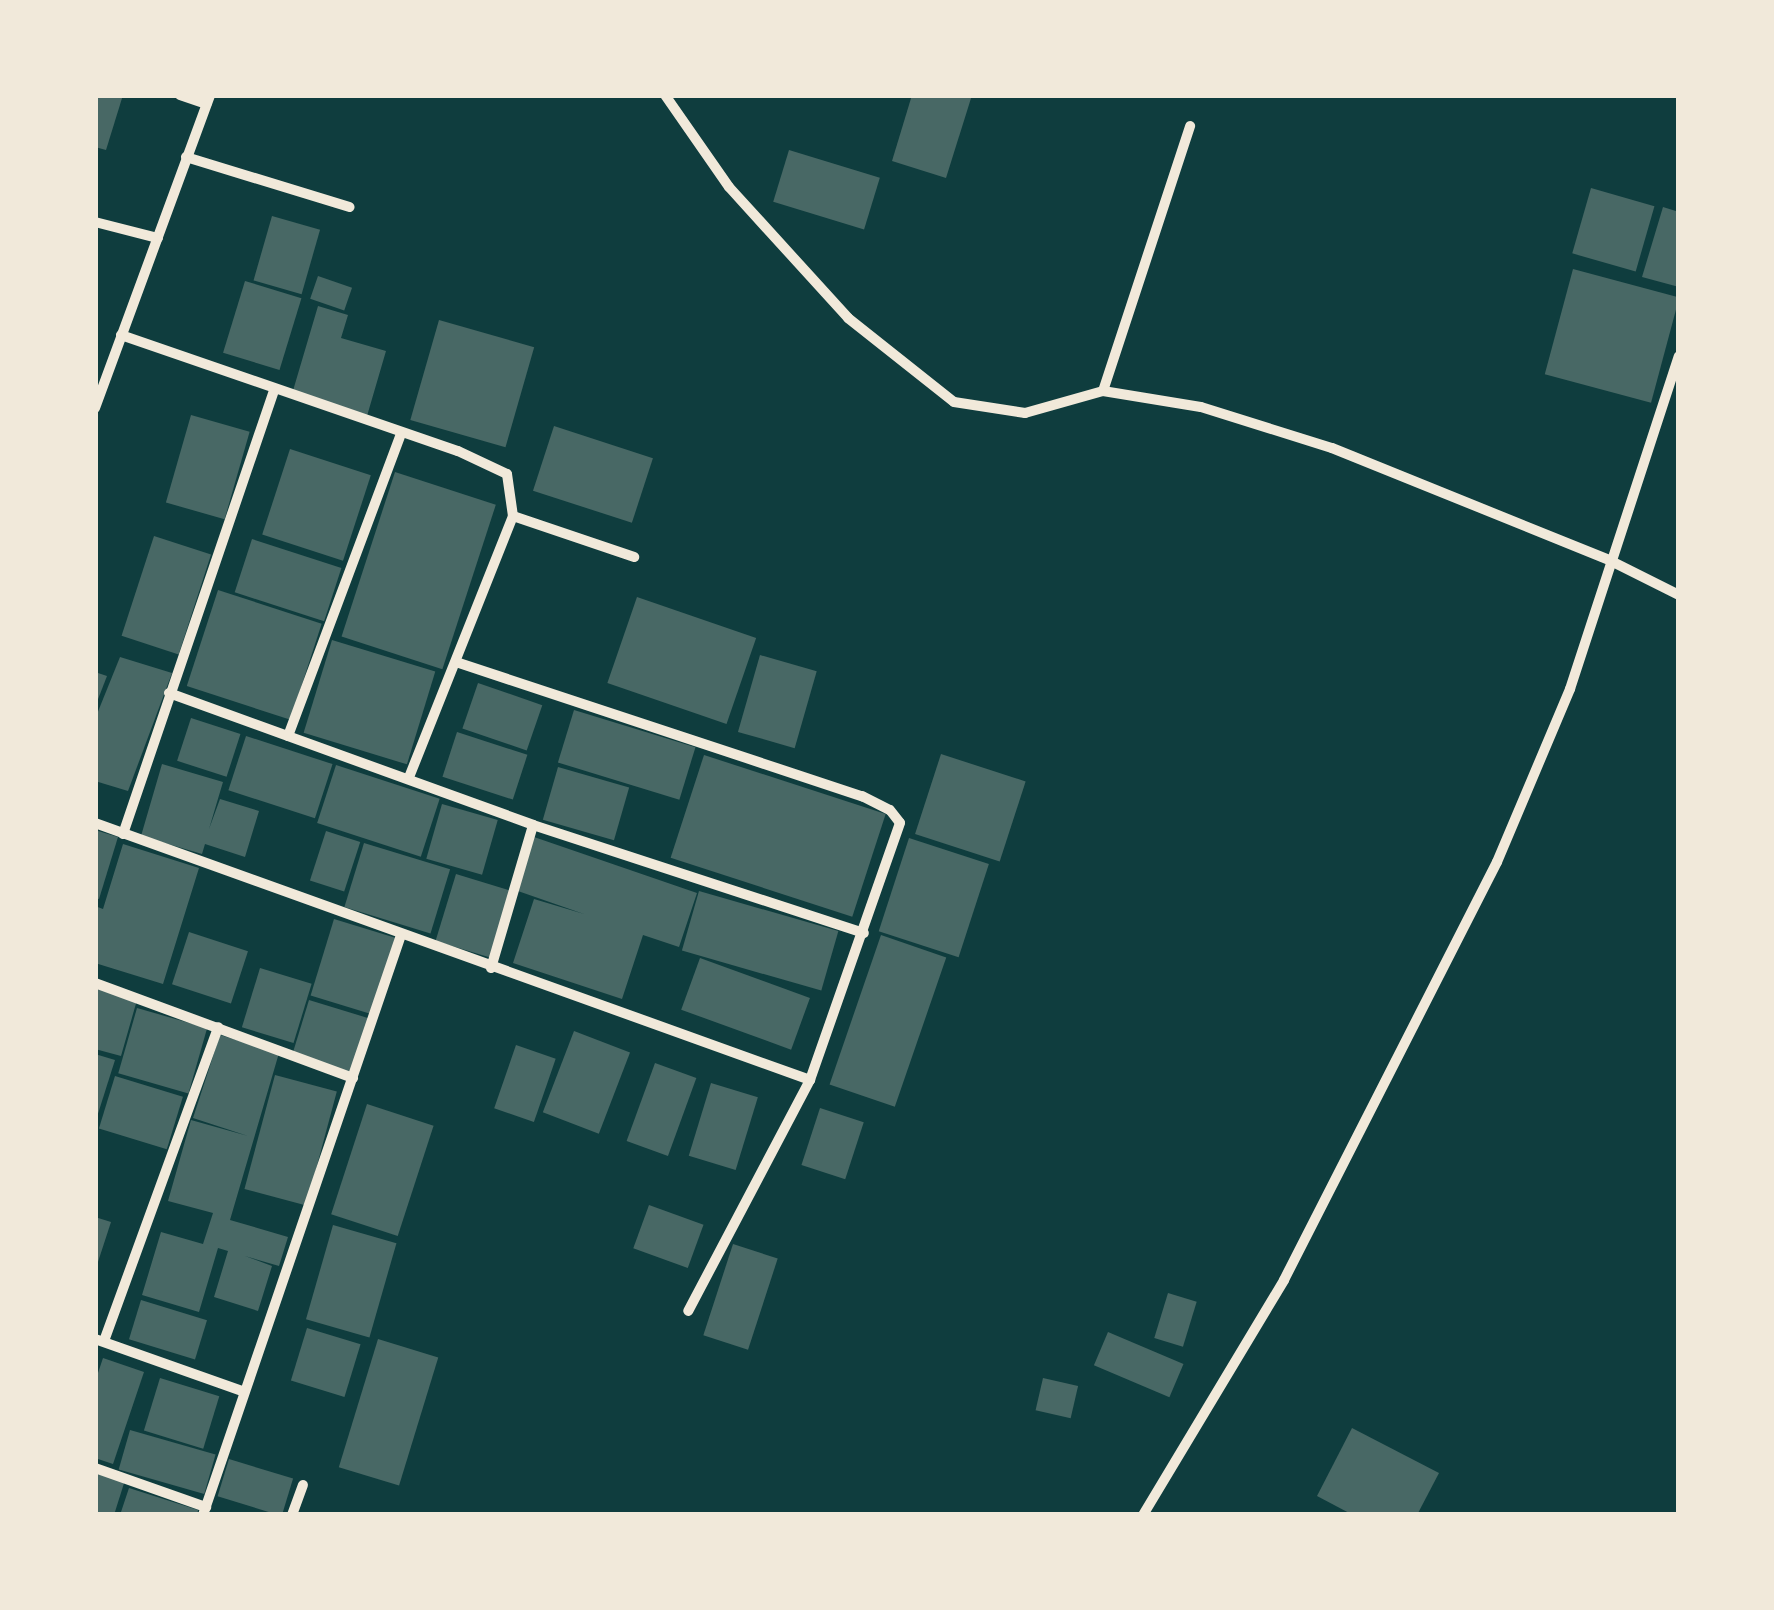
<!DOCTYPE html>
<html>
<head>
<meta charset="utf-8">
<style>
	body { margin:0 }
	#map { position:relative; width:1774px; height:1610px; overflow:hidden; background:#0f3d3e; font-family:"Open Sans",sans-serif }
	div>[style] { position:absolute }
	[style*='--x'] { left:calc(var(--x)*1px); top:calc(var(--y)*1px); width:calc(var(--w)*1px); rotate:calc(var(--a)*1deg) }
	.building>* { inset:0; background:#486865; transform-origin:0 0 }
	.minor>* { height:10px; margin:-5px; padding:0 5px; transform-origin:5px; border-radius:5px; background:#f1e9da }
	span { translate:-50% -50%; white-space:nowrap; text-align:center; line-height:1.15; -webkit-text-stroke:10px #f1e9da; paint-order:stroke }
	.frame { position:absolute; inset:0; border:98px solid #f1e9da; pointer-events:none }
</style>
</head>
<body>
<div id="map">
	<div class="building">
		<div style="clip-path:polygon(95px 95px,123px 95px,106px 150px,95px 147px)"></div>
		<div style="clip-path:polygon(912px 95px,972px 95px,946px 178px,892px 161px)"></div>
		<div style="left:789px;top:150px;width:95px;height:54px;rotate:17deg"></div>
		<div style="left:1591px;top:188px;width:66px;height:68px;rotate:16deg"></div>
		<div style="clip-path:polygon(1663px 207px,1679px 212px,1679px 287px,1642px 277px)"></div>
		<div style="left:272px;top:216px;width:50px;height:67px;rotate:16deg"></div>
		<div style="left:1573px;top:269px;width:110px;height:109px;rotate:15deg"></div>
		<div style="left:318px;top:276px;width:36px;height:24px;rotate:19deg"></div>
		<div style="left:245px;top:281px;width:59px;height:75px;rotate:17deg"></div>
		<div style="clip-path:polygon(318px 306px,348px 315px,341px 338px,386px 351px,367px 416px,292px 394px)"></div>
		<div style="left:439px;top:320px;width:99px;height:104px;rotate:16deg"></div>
		<div style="left:191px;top:415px;width:61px;height:91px;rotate:16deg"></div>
		<div style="left:554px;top:426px;width:104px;height:68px;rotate:18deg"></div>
		<div style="left:290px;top:449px;width:85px;height:90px;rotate:18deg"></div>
		<div style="left:395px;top:472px;width:106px;height:173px;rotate:18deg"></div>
		<div style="left:154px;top:536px;width:60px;height:105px;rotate:18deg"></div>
		<div style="left:252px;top:539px;width:94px;height:56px;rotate:18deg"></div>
		<div style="left:218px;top:590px;width:109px;height:101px;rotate:18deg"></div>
		<div style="left:637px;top:597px;width:126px;height:91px;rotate:19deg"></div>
		<div style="left:332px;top:640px;width:108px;height:97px;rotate:17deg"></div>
		<div style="left:760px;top:655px;width:59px;height:80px;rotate:16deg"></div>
		<div style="clip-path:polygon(120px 657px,172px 673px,128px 791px,95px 781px,95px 719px)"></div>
		<div style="clip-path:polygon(95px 672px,107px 676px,95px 707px)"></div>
		<div style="left:478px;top:683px;width:68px;height:48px;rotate:19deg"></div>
		<div style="left:574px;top:710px;width:127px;height:55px;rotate:17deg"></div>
		<div style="left:191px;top:718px;width:52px;height:45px;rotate:18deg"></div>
		<div style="left:457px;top:732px;width:74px;height:47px;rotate:18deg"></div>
		<div style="left:246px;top:736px;width:91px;height:57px;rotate:18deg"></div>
		<div style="left:941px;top:754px;width:89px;height:84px;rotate:18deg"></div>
		<div style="left:704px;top:755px;width:191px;height:108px;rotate:18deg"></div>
		<div style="clip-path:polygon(162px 764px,223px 782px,209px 829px,220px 799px,259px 811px,245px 857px,205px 844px,202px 854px,141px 836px)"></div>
		<div style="left:336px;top:765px;width:109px;height:61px;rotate:18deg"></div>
		<div style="left:558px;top:767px;width:74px;height:55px;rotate:16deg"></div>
		<div style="left:442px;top:804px;width:58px;height:57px;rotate:16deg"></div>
		<div style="clip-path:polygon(95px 830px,118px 837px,99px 899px,95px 898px)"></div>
		<div style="left:326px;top:831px;width:36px;height:52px;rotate:18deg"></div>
		<div style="clip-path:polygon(534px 837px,697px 893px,679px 947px,643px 935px,622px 999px,513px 963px,534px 899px,584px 914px,515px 890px)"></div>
		<div style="left:909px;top:838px;width:84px;height:98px;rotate:18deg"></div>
		<div style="left:364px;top:843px;width:90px;height:67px;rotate:17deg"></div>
		<div style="clip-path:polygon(123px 844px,199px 868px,163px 984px,95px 963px,95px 906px,103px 909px)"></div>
		<div style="left:456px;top:874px;width:57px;height:70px;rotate:17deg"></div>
		<div style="left:699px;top:891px;width:145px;height:62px;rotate:16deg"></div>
		<div style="left:334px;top:919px;width:64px;height:80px;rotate:17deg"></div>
		<div style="left:189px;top:932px;width:62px;height:55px;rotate:18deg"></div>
		<div style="left:881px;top:935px;width:69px;height:158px;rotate:19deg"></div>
		<div style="left:700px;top:958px;width:117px;height:55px;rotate:20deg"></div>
		<div style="left:260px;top:968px;width:54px;height:62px;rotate:17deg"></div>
		<div style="clip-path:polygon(95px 988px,137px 1000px,121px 1056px,95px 1049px)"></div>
		<div style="left:309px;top:1000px;width:63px;height:57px;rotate:17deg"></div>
		<div style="left:137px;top:1008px;width:73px;height:68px;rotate:16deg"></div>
		<div style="left:574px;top:1031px;width:60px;height:87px;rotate:21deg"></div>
		<div style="clip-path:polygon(220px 1035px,279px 1053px,230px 1220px,288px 1237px,279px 1266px,245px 1256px,272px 1266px,258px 1311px,214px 1297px,228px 1251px,218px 1248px,199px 1312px,142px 1295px,161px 1232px,203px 1244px,213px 1213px,168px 1201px,191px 1120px,248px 1136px,193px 1118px)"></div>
		<div style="left:516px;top:1045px;width:42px;height:67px;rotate:19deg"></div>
		<div style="clip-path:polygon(95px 1054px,115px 1060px,96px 1120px,95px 1120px)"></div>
		<div style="left:655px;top:1063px;width:44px;height:83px;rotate:20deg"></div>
		<div style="left:275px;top:1075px;width:64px;height:118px;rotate:15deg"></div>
		<div style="left:115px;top:1076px;width:71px;height:55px;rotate:17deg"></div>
		<div style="left:711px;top:1083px;width:49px;height:76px;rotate:17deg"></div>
		<div style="left:367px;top:1104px;width:70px;height:116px;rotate:18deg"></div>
		<div style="left:820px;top:1108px;width:46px;height:60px;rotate:18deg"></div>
		<div style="left:649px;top:1205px;width:58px;height:46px;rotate:20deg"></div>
		<div style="clip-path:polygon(95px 1217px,111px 1222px,96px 1268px,95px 1268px)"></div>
		<div style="left:333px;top:1225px;width:66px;height:98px;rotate:16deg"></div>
		<div style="left:733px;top:1244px;width:47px;height:96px;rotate:18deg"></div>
		<div style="left:1168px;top:1293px;width:30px;height:47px;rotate:17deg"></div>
		<div style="left:141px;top:1300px;width:69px;height:41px;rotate:17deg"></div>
		<div style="left:307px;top:1328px;width:56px;height:55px;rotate:17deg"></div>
		<div style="left:1108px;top:1332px;width:82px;height:36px;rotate:23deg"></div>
		<div style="left:378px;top:1339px;width:63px;height:134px;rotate:17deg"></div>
		<div style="clip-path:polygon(103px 1358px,144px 1372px,113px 1464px,95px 1458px,95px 1382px)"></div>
		<div style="left:160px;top:1378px;width:62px;height:55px;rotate:17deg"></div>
		<div style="left:1043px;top:1378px;width:36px;height:33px;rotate:13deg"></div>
		<div style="clip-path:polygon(1352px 1428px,1439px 1473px,1417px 1515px,1353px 1515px,1317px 1496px)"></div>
		<div style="left:130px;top:1430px;width:89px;height:41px;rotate:16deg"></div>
		<div style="left:229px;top:1459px;width:67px;height:39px;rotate:17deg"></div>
		<div style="clip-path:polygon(95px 1470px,125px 1480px,114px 1515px,95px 1515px)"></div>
		<div style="clip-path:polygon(129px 1488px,198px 1510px,197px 1515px,120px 1515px)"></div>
	</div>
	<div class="minor">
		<div style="--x:180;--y:95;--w:28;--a:19"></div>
		<div style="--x:665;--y:95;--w:112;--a:55.2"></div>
		<div style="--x:729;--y:187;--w:177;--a:47.7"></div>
		<div style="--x:848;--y:318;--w:135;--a:38.4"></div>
		<div style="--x:954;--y:402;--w:72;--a:8.8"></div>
		<div style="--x:1025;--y:413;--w:81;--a:-15.8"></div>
		<div style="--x:1103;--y:391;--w:99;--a:9.3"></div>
		<div style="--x:1201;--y:407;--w:137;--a:17.4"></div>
		<div style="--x:1332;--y:448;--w:301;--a:22"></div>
		<div style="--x:1611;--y:561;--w:76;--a:26.6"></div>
		<div style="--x:186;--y:157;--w:171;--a:17"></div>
		<div style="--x:95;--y:222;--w:65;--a:14.3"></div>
		<div style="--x:121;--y:335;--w:356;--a:19"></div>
		<div style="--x:458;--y:451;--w:54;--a:25.1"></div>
		<div style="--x:507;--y:474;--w:42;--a:81.9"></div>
		<div style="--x:513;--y:516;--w:282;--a:111.7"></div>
		<div style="--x:1103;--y:391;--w:279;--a:-71.8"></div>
		<div style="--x:95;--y:408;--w:333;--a:-69.8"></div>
		<div style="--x:513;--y:516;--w:128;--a:18.7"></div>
		<div style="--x:456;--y:662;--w:428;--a:18.3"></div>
		<div style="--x:862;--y:796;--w:31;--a:27"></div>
		<div style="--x:890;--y:810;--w:16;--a:52"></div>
		<div style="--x:900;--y:823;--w:272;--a:109.3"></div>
		<div style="--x:810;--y:1080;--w:261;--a:117.8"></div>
		<div style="--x:169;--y:693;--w:387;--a:19.9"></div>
		<div style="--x:533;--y:825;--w:348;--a:18.1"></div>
		<div style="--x:288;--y:736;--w:323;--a:-69.5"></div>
		<div style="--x:95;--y:823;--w:760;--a:19.77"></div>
		<div style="--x:123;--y:834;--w:469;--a:-71.2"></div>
		<div style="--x:491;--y:968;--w:149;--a:-73.6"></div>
		<div style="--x:95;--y:983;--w:275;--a:20.2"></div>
		<div style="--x:95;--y:1339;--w:156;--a:19.5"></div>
		<div style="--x:104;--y:1341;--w:334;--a:-70"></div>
		<div style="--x:95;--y:1468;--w:118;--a:19.4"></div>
		<div style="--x:203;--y:1515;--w:613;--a:-71.15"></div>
		<div style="--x:292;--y:1515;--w:32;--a:-70"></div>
		<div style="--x:1143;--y:1515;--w:274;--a:-59"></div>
		<div style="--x:1284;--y:1280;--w:469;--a:-63"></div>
		<div style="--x:1497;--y:862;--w:188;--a:-67.1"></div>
		<div style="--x:1570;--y:689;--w:350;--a:-71.9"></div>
	</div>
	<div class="frame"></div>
</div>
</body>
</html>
